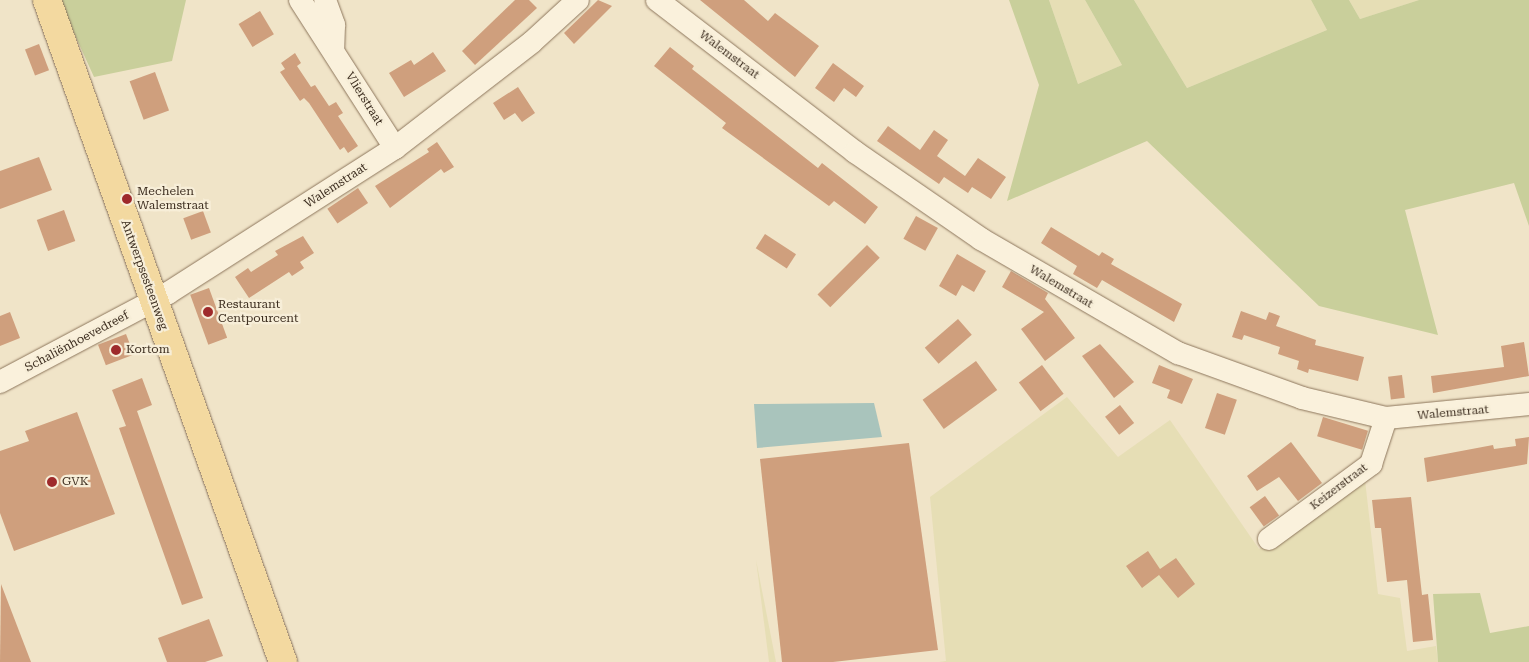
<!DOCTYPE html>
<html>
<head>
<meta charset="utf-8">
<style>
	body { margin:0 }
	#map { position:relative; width:1529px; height:662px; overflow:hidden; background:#f0e4c8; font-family:"Roboto Serif",serif }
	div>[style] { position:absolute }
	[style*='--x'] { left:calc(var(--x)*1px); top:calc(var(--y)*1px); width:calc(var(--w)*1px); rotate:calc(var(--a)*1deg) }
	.farmland>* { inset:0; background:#e6deb5 }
	.green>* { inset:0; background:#c9cf9b }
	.water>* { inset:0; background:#a9c4bc }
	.building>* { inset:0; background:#cf9f7d; transform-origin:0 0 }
	.roads { filter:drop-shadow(0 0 1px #8d765c) drop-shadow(0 0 1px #8d765c) }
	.minor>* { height:22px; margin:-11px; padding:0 11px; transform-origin:11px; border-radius:11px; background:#faf1dc }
	.major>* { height:28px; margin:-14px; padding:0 14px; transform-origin:14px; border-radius:14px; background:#f3d9a0 }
	.dots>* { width:14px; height:14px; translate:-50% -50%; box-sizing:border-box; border:2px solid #f7eed8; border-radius:50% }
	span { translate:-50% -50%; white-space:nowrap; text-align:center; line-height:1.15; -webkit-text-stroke:4.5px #f7eed8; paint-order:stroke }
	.street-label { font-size:12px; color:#3d2e20 }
	.poi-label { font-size:12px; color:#3d2e20 }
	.left { translate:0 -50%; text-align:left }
</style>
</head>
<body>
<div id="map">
	<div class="farmland">
		<div style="clip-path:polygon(1049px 0,1085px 0,1122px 65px,1078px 84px)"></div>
		<div style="clip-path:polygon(1134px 0,1311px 0,1327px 30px,1187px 88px)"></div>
		<div style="clip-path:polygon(1349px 0,1419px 0,1360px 19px)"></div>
		<div style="clip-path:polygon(1067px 397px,1118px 457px,1170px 420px,1259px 549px,1365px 480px,1378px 594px,1400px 598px,1407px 651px,1436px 646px,1438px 662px,939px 662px,946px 661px,930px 497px)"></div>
		<div style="clip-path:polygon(756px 560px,776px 662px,769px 662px)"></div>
	</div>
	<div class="green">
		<div style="clip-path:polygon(59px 0,186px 0,172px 61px,94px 77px)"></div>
		<div style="clip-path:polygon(1009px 0,1049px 0,1078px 84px,1122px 65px,1085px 0,1134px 0,1187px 88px,1327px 30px,1311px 0,1349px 0,1360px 19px,1419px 0,1529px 0,1529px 226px,1514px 183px,1405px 210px,1438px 335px,1319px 306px,1147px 141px,1007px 201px,1039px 85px)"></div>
		<div style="clip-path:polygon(1480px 593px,1490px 633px,1529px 626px,1529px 662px,1438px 662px,1433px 594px)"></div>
	</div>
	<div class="water">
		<div style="clip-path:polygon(874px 403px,882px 437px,757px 448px,754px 404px)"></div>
	</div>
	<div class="building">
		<div style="clip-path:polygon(515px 0,529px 0,537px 8px,475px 65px,462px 51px)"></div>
		<div style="clip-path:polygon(598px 0,612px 6px,574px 44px,564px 33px)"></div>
		<div style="clip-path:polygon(700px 0,744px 0,768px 21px,775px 13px,819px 46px,795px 77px)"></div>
		<div style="left:260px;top:11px;width:27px;height:25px;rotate:59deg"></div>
		<div style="left:39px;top:44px;width:28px;height:15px;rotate:69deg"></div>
		<div style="clip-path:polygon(670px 47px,694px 66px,692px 69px,818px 168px,822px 163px,878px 207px,865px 224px,834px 201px,829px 206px,722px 128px,726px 123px,654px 66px)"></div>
		<div style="clip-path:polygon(433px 52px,446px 71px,404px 97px,389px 73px,411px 60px,414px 65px)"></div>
		<div style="clip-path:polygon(295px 53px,301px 63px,297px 66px,311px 87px,315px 85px,329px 106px,336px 102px,343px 113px,338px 116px,358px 146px,348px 153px,344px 147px,340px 150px,309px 103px,304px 98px,300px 101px,280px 72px,285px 69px,281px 63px)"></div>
		<div style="clip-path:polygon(833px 63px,864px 86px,856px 97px,844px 88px,834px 102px,815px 88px)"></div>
		<div style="left:155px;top:72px;width:41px;height:27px;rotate:70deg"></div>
		<div style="clip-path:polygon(518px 87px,535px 113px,522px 122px,515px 113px,504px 120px,493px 103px)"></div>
		<div style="clip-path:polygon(888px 126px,920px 150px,934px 130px,948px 140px,937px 156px,965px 176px,978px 158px,1006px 177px,991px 199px,972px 187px,968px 193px,944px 177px,939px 184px,877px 141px)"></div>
		<div style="clip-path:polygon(437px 142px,454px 167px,444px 173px,441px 169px,390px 208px,375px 186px,429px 152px,427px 149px)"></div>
		<div style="clip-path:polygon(39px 157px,52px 190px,0 209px,0 171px)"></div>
		<div style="left:358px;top:188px;width:18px;height:37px;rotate:56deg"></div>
		<div style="left:64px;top:210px;width:33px;height:29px;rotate:70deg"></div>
		<div style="left:203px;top:211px;width:23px;height:21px;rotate:70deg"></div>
		<div style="left:916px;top:216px;width:25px;height:26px;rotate:29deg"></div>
		<div style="clip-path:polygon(1051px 227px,1099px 256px,1102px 252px,1114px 259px,1111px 264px,1182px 304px,1174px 322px,1102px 280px,1097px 288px,1073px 274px,1077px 266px,1041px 243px)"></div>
		<div style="left:765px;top:234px;width:37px;height:17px;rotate:33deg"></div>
		<div style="clip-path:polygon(303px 236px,314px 253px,300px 262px,304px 268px,292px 276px,289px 272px,249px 298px,235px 277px,248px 268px,251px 272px,278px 255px,275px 251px)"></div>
		<div style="left:867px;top:245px;width:18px;height:70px;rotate:45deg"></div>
		<div style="clip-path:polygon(957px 254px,986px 271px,974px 292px,962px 285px,956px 296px,939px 286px)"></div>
		<div style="clip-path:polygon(1011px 271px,1048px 293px,1045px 299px,1075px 338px,1045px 361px,1021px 329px,1044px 312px,1002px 287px)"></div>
		<div style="left:209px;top:288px;width:53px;height:20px;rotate:70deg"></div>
		<div style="clip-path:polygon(1241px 311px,1266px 320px,1269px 312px,1280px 316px,1276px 326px,1316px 340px,1315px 345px,1364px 357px,1358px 381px,1309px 369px,1308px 373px,1297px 369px,1299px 361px,1278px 354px,1280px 347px,1244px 335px,1242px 340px,1232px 337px)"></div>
		<div style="clip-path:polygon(10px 312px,20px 338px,0 346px,0 316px)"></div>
		<div style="left:958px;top:319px;width:21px;height:44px;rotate:49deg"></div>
		<div style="left:126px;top:334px;width:22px;height:30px;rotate:69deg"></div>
		<div style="clip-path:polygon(1524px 342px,1529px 376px,1433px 393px,1431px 376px,1504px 367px,1501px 346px)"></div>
		<div style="clip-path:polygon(1100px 344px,1134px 382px,1114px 398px,1082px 356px)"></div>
		<div style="left:976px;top:361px;width:36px;height:66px;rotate:54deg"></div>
		<div style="left:1042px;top:365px;width:36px;height:29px;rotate:53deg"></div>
		<div style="clip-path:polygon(1159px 365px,1193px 379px,1182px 404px,1167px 398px,1170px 390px,1152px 383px)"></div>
		<div style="left:1402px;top:375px;width:23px;height:14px;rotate:83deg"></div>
		<div style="clip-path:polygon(142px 378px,152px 405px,137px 411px,203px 598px,182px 605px,119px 428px,126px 426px,112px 390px)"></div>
		<div style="left:1217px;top:393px;width:21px;height:37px;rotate:19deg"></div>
		<div style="left:1120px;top:405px;width:23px;height:19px;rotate:52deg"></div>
		<div style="clip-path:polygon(77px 412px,115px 514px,14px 551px,0 513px,0 451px,29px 441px,25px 431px)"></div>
		<div style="left:1323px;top:417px;width:47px;height:20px;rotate:17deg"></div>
		<div style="clip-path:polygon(1529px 437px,1527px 464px,1427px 482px,1424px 458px,1493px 445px,1494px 449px,1516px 446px,1515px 439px)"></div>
		<div style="clip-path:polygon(1291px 442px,1322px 483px,1298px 501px,1279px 477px,1257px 491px,1247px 476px)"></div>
		<div style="clip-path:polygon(909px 443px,938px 650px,833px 662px,782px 662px,760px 459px)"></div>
		<div style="left:1265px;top:496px;width:24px;height:19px;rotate:54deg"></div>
		<div style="clip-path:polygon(1411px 497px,1422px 595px,1428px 594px,1433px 640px,1413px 642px,1407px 580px,1387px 582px,1381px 528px,1375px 528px,1372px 500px)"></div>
		<div style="clip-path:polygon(1148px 551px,1160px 569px,1176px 558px,1195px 584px,1178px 598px,1159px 575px,1142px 588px,1126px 566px)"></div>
		<div style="clip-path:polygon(1px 584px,31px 662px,0 662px)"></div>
		<div style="clip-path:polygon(209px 619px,223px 656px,205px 662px,167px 662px,158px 638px)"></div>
	</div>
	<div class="roads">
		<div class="minor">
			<div style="--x:300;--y:0;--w:176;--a:57.3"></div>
			<div style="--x:325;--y:0;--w:27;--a:70"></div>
			<div style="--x:334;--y:25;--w:25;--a:92"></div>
			<div style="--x:657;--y:0;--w:250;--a:37.5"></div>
			<div style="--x:855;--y:152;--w:153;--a:34.6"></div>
			<div style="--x:981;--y:239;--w:228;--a:30.1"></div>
			<div style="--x:1178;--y:353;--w:132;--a:19.9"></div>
			<div style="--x:1302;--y:398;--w:86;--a:13.4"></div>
			<div style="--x:1386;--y:418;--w:144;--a:-5.6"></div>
			<div style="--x:0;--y:382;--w:190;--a:-27.9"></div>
			<div style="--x:168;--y:293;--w:269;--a:-32.6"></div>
			<div style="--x:395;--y:148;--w:173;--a:-37.7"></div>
			<div style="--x:532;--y:42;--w:62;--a:-42.4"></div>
			<div style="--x:1269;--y:539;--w:127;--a:-36.3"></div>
			<div style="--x:1371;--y:464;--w:48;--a:-71.9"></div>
		</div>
		<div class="major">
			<div style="--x:47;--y:0;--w:703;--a:70.38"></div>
		</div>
	</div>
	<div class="dots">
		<div style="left:127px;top:199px;background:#9e2a2b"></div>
		<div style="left:208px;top:312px;background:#9e2a2b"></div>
		<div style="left:116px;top:350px;background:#9e2a2b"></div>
		<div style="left:52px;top:482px;background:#9e2a2b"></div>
	</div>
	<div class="street-label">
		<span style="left:729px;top:55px;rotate:37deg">Walemstraat</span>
		<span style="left:364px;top:99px;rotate:58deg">Vlierstraat</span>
		<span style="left:336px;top:186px;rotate:-33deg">Walemstraat</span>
		<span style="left:144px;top:275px;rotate:70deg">Antwerpsesteenweg</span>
		<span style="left:1061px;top:287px;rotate:31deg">Walemstraat</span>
		<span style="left:77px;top:342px;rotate:-28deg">Schaliënhoevedreef</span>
		<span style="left:1453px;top:413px;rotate:-5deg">Walemstraat</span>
		<span style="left:1339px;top:487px;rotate:-37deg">Keizerstraat</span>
	</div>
	<div class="poi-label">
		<span class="left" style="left:137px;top:199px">Mechelen<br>Walemstraat</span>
		<span class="left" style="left:218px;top:312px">Restaurant<br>Centpourcent</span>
		<span class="left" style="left:126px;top:350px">Kortom</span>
		<span class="left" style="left:62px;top:482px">GVK</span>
	</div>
</div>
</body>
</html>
